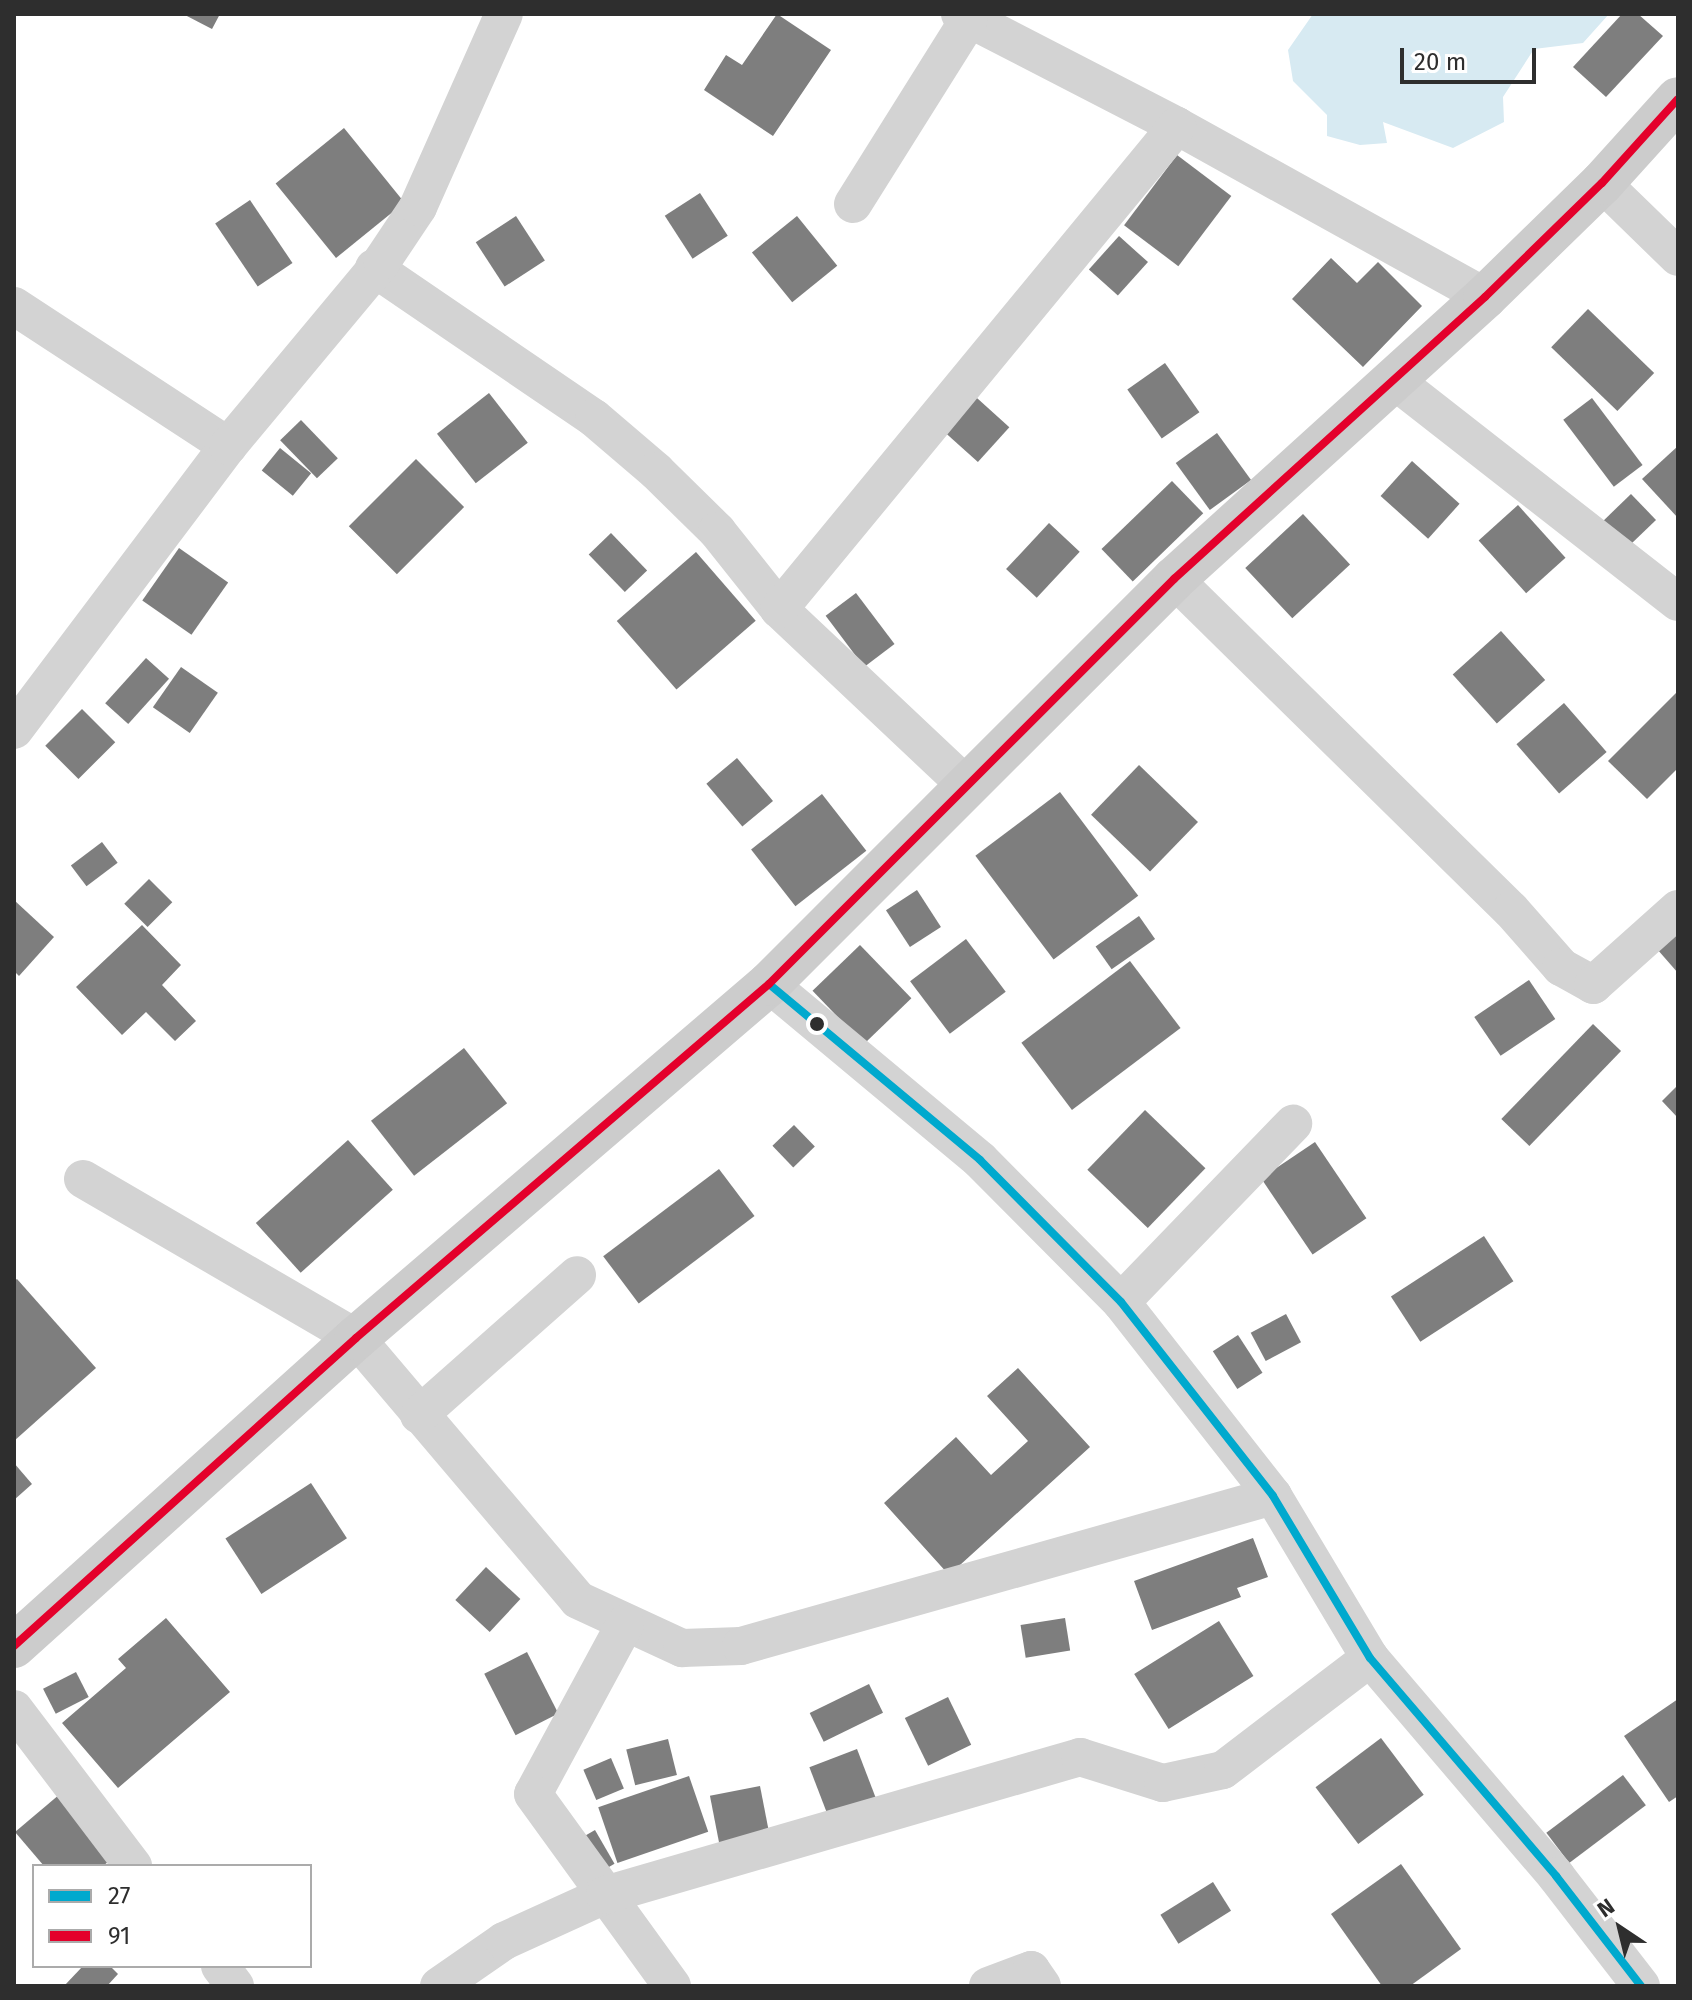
<!DOCTYPE html>
<html>
<head>
<meta charset="utf-8">
<style>
	body { margin:0 }
	#map { position:relative; width:1692px; height:2000px; overflow:hidden; background:#fff; font-family:"Fira Sans",sans-serif }
	div>[style] { position:absolute }
	[style*='--x'] { left:calc(var(--x)*1px); top:calc(var(--y)*1px); width:calc(var(--w)*1px); rotate:calc(var(--a)*1deg) }
	.water>* { inset:0; background:#d7eaf2 }
	.building>* { inset:0; background:#7e7e7e; transform-origin:0 0 }
	.street>* { height:38px; margin:-19px; padding:0 19px; transform-origin:19px; border-radius:19px; background:#d3d3d3 }
	.secondary>* { height:44px; margin:-22px; padding:0 22px; transform-origin:22px; border-radius:22px; background:#ccc }
	.bus-1>* { height:8px; margin:-4px; padding:0 4px; transform-origin:4px; border-radius:4px; background:#00a9ce }
	.bus-2>* { height:8px; margin:-4px; padding:0 4px; transform-origin:4px; border-radius:4px; background:#e4002b }
	.dots>* { width:22px; height:22px; translate:-50% -50%; box-sizing:border-box; border:4px solid #fff; border-radius:50% }
	span { translate:-50% -50%; white-space:nowrap; text-align:center; line-height:1.15; -webkit-text-stroke:8px #fff; paint-order:stroke }
	.frame { position:absolute; inset:0; border:16px solid #2e2e2e; pointer-events:none }
	.legend { position:absolute; left:32px; top:1864px; width:280px; height:104px; box-sizing:border-box; background:#fff; border:2px solid #ababab; margin:0; padding:10px 14px; list-style:none; font-size:24px; color:#2e2e2e }
	.legend li { display:flex; align-items:center; gap:16px; height:40px }
	.legend b { width:40px; border:2px solid #ababab }
	.north { position:absolute; left:1580px; top:1888px; width:80px; height:80px; -webkit-text-stroke:6px #fff; paint-order:stroke; rotate:325deg; font-size:22px; font-weight:700; line-height:32px; text-align:center; color:#2e2e2e }
	.north::after { content:''; display:block; margin:auto; width:28px; height:36px; background:#2e2e2e; clip-path:polygon(50% 0,100% 100%,50% 72%,0 100%) }
	.scale { position:absolute; left:1400px; top:48px; width:136px; height:36px; box-sizing:border-box; border:4px solid #2e2e2e; border-top:0; padding-left:10px; font-size:24px; line-height:28px; white-space:nowrap; color:#2e2e2e; -webkit-text-stroke:6px #fff; paint-order:stroke }
</style>
</head>
<body>
<div id="map">
	<div class="water">
		<div style="clip-path:polygon(1313px 14px,1609px 14px,1583px 43px,1534px 49px,1503px 97px,1504px 122px,1453px 148px,1383px 122px,1387px 143px,1360px 145px,1327px 136px,1327px 115px,1293px 81px,1288px 50px)"></div>
	</div>
	<div class="building">
		<div style="clip-path:polygon(183px 14px,220px 14px,212px 29px)"></div>
		<div style="clip-path:polygon(777px 14px,831px 50px,773px 136px,704px 90px,726px 55px,742px 65px)"></div>
		<div style="clip-path:polygon(1622px 14px,1638px 14px,1663px 36px,1606px 97px,1573px 67px)"></div>
		<div style="left:344px;top:128px;width:96px;height:88px;rotate:51deg"></div>
		<div style="left:1177px;top:155px;width:68px;height:88px;rotate:37deg"></div>
		<div style="left:700px;top:193px;width:51px;height:42px;rotate:57deg"></div>
		<div style="left:250px;top:200px;width:76px;height:42px;rotate:56deg"></div>
		<div style="left:516px;top:216px;width:53px;height:48px;rotate:57deg"></div>
		<div style="left:797px;top:216px;width:64px;height:58px;rotate:51deg"></div>
		<div style="left:1119px;top:236px;width:39px;height:45px;rotate:42deg"></div>
		<div style="clip-path:polygon(1331px 258px,1357px 283px,1378px 262px,1422px 306px,1363px 367px,1292px 299px)"></div>
		<div style="left:1588px;top:309px;width:92px;height:53px;rotate:44deg"></div>
		<div style="left:1165px;top:363px;width:60px;height:46px;rotate:55deg"></div>
		<div style="left:967px;top:389px;width:57px;height:47px;rotate:42deg"></div>
		<div style="left:489px;top:393px;width:63px;height:66px;rotate:52deg"></div>
		<div style="left:1592px;top:398px;width:84px;height:36px;rotate:53deg"></div>
		<div style="left:301px;top:420px;width:53px;height:29px;rotate:46deg"></div>
		<div style="left:1217px;top:433px;width:58px;height:51px;rotate:54deg"></div>
		<div style="clip-path:polygon(1678px 446px,1678px 518px,1642px 479px)"></div>
		<div style="left:280px;top:448px;width:40px;height:29px;rotate:39deg"></div>
		<div style="left:416px;top:459px;width:68px;height:95px;rotate:45deg"></div>
		<div style="left:1412px;top:461px;width:64px;height:47px;rotate:42deg"></div>
		<div style="left:1172px;top:481px;width:45px;height:98px;rotate:46deg"></div>
		<div style="left:1631px;top:494px;width:36px;height:38px;rotate:46deg"></div>
		<div style="left:1518px;top:505px;width:71px;height:53px;rotate:48deg"></div>
		<div style="left:1303px;top:514px;width:69px;height:79px;rotate:47deg"></div>
		<div style="left:1049px;top:523px;width:42px;height:63px;rotate:43deg"></div>
		<div style="left:611px;top:533px;width:52px;height:31px;rotate:46deg"></div>
		<div style="left:179px;top:548px;width:60px;height:64px;rotate:35deg"></div>
		<div style="left:696px;top:552px;width:91px;height:105px;rotate:49deg"></div>
		<div style="left:856px;top:593px;width:64px;height:38px;rotate:53deg"></div>
		<div style="left:1501px;top:631px;width:66px;height:65px;rotate:48deg"></div>
		<div style="left:146px;top:658px;width:31px;height:61px;rotate:42deg"></div>
		<div style="left:181px;top:667px;width:45px;height:49px;rotate:35deg"></div>
		<div style="clip-path:polygon(1678px 691px,1678px 768px,1647px 799px,1608px 761px)"></div>
		<div style="left:1564px;top:703px;width:65px;height:63px;rotate:49deg"></div>
		<div style="left:82px;top:709px;width:47px;height:52px;rotate:45deg"></div>
		<div style="left:737px;top:758px;width:56px;height:40px;rotate:50deg"></div>
		<div style="left:1139px;top:765px;width:82px;height:69px;rotate:44deg"></div>
		<div style="left:1060px;top:792px;width:130px;height:106px;rotate:53deg"></div>
		<div style="left:822px;top:794px;width:72px;height:90px;rotate:52deg"></div>
		<div style="left:102px;top:842px;width:26px;height:39px;rotate:53deg"></div>
		<div style="left:149px;top:879px;width:33px;height:35px;rotate:45deg"></div>
		<div style="left:917px;top:890px;width:44px;height:37px;rotate:57deg"></div>
		<div style="clip-path:polygon(14px 900px,54px 937px,19px 976px,14px 971px)"></div>
		<div style="left:1139px;top:916px;width:28px;height:53px;rotate:55deg"></div>
		<div style="clip-path:polygon(142px 925px,181px 965px,162px 985px,196px 1021px,175px 1041px,146px 1012px,122px 1035px,76px 987px)"></div>
		<div style="clip-path:polygon(1678px 931px,1678px 973px,1657px 949px)"></div>
		<div style="left:966px;top:939px;width:66px;height:70px;rotate:53deg"></div>
		<div style="left:860px;top:945px;width:74px;height:66px;rotate:46deg"></div>
		<div style="left:1130px;top:961px;width:84px;height:136px;rotate:53deg"></div>
		<div style="left:1529px;top:980px;width:47px;height:66px;rotate:56deg"></div>
		<div style="left:1593px;top:1024px;width:39px;height:132px;rotate:44deg"></div>
		<div style="left:464px;top:1048px;width:70px;height:118px;rotate:52deg"></div>
		<div style="clip-path:polygon(1678px 1085px,1678px 1118px,1662px 1101px)"></div>
		<div style="left:1145px;top:1110px;width:84px;height:83px;rotate:44deg"></div>
		<div style="left:794px;top:1125px;width:30px;height:30px;rotate:46deg"></div>
		<div style="left:348px;top:1140px;width:67px;height:124px;rotate:48deg"></div>
		<div style="left:1315px;top:1142px;width:92px;height:65px;rotate:56deg"></div>
		<div style="left:719px;top:1169px;width:59px;height:145px;rotate:53deg"></div>
		<div style="left:1484px;top:1236px;width:54px;height:111px;rotate:57deg"></div>
		<div style="clip-path:polygon(17px 1279px,96px 1368px,14px 1441px,14px 1281px)"></div>
		<div style="left:1286px;top:1314px;width:32px;height:40px;rotate:62deg"></div>
		<div style="left:1238px;top:1335px;width:45px;height:30px;rotate:57deg"></div>
		<div style="clip-path:polygon(1018px 1368px,1090px 1447px,949px 1575px,884px 1503px,956px 1437px,991px 1475px,1028px 1441px,987px 1396px)"></div>
		<div style="clip-path:polygon(14px 1463px,32px 1484px,14px 1500px)"></div>
		<div style="left:311px;top:1483px;width:66px;height:102px;rotate:57deg"></div>
		<div style="clip-path:polygon(1253px 1538px,1268px 1577px,1237px 1588px,1241px 1597px,1152px 1630px,1134px 1581px)"></div>
		<div style="left:486px;top:1567px;width:47px;height:45px;rotate:43deg"></div>
		<div style="clip-path:polygon(166px 1618px,230px 1692px,118px 1788px,62px 1723px,126px 1668px,118px 1659px)"></div>
		<div style="left:1065px;top:1618px;width:33px;height:45px;rotate:81deg"></div>
		<div style="left:1219px;top:1621px;width:65px;height:100px;rotate:58deg"></div>
		<div style="left:527px;top:1652px;width:69px;height:48px;rotate:63deg"></div>
		<div style="left:76px;top:1672px;width:28px;height:37px;rotate:63deg"></div>
		<div style="left:869px;top:1684px;width:32px;height:66px;rotate:64deg"></div>
		<div style="left:948px;top:1697px;width:53px;height:48px;rotate:64deg"></div>
		<div style="clip-path:polygon(1678px 1699px,1678px 1796px,1669px 1802px,1624px 1736px)"></div>
		<div style="left:1381px;top:1738px;width:71px;height:82px;rotate:53deg"></div>
		<div style="left:668px;top:1739px;width:37px;height:43px;rotate:76deg"></div>
		<div style="left:857px;top:1749px;width:60px;height:51px;rotate:69deg"></div>
		<div style="left:611px;top:1758px;width:33px;height:30px;rotate:67deg"></div>
		<div style="left:1623px;top:1775px;width:38px;height:96px;rotate:53deg"></div>
		<div style="left:689px;top:1776px;width:59px;height:96px;rotate:71deg"></div>
		<div style="left:760px;top:1786px;width:49px;height:51px;rotate:79deg"></div>
		<div style="clip-path:polygon(60px 1794px,114px 1857px,103px 1866px,44px 1866px,15px 1832px)"></div>
		<div style="left:595px;top:1830px;width:39px;height:22px;rotate:60deg"></div>
		<div style="clip-path:polygon(1401px 1864px,1461px 1949px,1410px 1986px,1382px 1986px,1331px 1914px)"></div>
		<div style="left:1213px;top:1882px;width:34px;height:62px;rotate:58deg"></div>
		<div style="clip-path:polygon(83px 1966px,110px 1966px,118px 1974px,107px 1986px,64px 1986px)"></div>
	</div>
	<div class="street">
		<div style="--x:960;--y:14;--w:244;--a:27.3"></div>
		<div style="--x:1177;--y:126;--w:352;--a:29"></div>
		<div style="--x:1602;--y:183;--w:106;--a:44.2"></div>
		<div style="--x:853;--y:204;--w:218;--a:-57.9"></div>
		<div style="--x:374;--y:268;--w:266;--a:34.3"></div>
		<div style="--x:594;--y:418;--w:82;--a:40.5"></div>
		<div style="--x:656;--y:471;--w:86;--a:44.5"></div>
		<div style="--x:717;--y:531;--w:100;--a:51.5"></div>
		<div style="--x:779;--y:609;--w:255;--a:43.3"></div>
		<div style="--x:14;--y:306;--w:256;--a:33.2"></div>
		<div style="--x:1395;--y:381;--w:359;--a:38"></div>
		<div style="--x:1174;--y:579;--w:472;--a:44.5"></div>
		<div style="--x:1511;--y:910;--w:76;--a:48.7"></div>
		<div style="--x:1561;--y:967;--w:37;--a:29"></div>
		<div style="--x:1593;--y:985;--w:114;--a:-41.8"></div>
		<div style="--x:779;--y:609;--w:626;--a:-50.51"></div>
		<div style="--x:14;--y:730;--w:356;--a:-53"></div>
		<div style="--x:228;--y:446;--w:241;--a:-50.2"></div>
		<div style="--x:382;--y:261;--w:65;--a:-56.3"></div>
		<div style="--x:418;--y:207;--w:211;--a:-66"></div>
		<div style="--x:769;--y:984;--w:275;--a:39.8"></div>
		<div style="--x:980;--y:1160;--w:200;--a:45.2"></div>
		<div style="--x:1121;--y:1302;--w:246;--a:51.9"></div>
		<div style="--x:1273;--y:1496;--w:189;--a:59.1"></div>
		<div style="--x:1370;--y:1658;--w:287;--a:49.5"></div>
		<div style="--x:1556;--y:1876;--w:139;--a:52.3"></div>
		<div style="--x:83;--y:1179;--w:316;--a:30.2"></div>
		<div style="--x:356;--y:1338;--w:343;--a:49.7"></div>
		<div style="--x:578;--y:1600;--w:115;--a:24.8"></div>
		<div style="--x:682;--y:1648;--w:59;--a:-1.9"></div>
		<div style="--x:741;--y:1646;--w:553;--a:-15.75"></div>
		<div style="--x:1121;--y:1302;--w:248;--a:-46"></div>
		<div style="--x:419;--y:1415;--w:211;--a:-41.5"></div>
		<div style="--x:625;--y:1624;--w:193;--a:118.4"></div>
		<div style="--x:533;--y:1794;--w:237;--a:54.1"></div>
		<div style="--x:14;--y:1709;--w:197;--a:52.8"></div>
		<div style="--x:220;--y:1966;--w:25;--a:53"></div>
		<div style="--x:439;--y:1986;--w:79;--a:-34.7"></div>
		<div style="--x:504;--y:1941;--w:111;--a:-24.5"></div>
		<div style="--x:605;--y:1895;--w:495;--a:-16.2"></div>
		<div style="--x:1080;--y:1757;--w:87;--a:17.4"></div>
		<div style="--x:1163;--y:1783;--w:61;--a:-12.2"></div>
		<div style="--x:1223;--y:1770;--w:185;--a:-37.3"></div>
		<div style="--x:988;--y:1986;--w:46;--a:-20.4"></div>
		<div style="--x:1031;--y:1970;--w:19;--a:55"></div>
	</div>
	<div class="secondary">
		<div style="--x:14;--y:1646;--w:460;--a:-42"></div>
		<div style="--x:356;--y:1338;--w:544;--a:-40.6"></div>
		<div style="--x:769;--y:984;--w:573;--a:-45"></div>
		<div style="--x:1174;--y:579;--w:420;--a:-42.2"></div>
		<div style="--x:1485;--y:297;--w:163;--a:-44.3"></div>
		<div style="--x:1602;--y:183;--w:113;--a:-47.9"></div>
	</div>
	<div class="bus-1">
		<div style="--x:769;--y:984;--w:275;--a:39.8"></div>
		<div style="--x:980;--y:1160;--w:200;--a:45.2"></div>
		<div style="--x:1121;--y:1302;--w:246;--a:51.9"></div>
		<div style="--x:1273;--y:1496;--w:189;--a:59.1"></div>
		<div style="--x:1370;--y:1658;--w:287;--a:49.5"></div>
		<div style="--x:1556;--y:1876;--w:139;--a:52.3"></div>
	</div>
	<div class="bus-2">
		<div style="--x:14;--y:1646;--w:460;--a:-42"></div>
		<div style="--x:356;--y:1338;--w:544;--a:-40.6"></div>
		<div style="--x:769;--y:984;--w:573;--a:-45"></div>
		<div style="--x:1174;--y:579;--w:420;--a:-42.2"></div>
		<div style="--x:1485;--y:297;--w:163;--a:-44.3"></div>
		<div style="--x:1602;--y:183;--w:113;--a:-47.9"></div>
	</div>
	<div class="dots">
		<div style="left:817px;top:1024px;background:#2e2e2e"></div>
	</div>
	<div class="frame"></div>
	<ul class="legend">
	<li><b style="height:10px;background:#00a9ce"></b>27</li>
	<li><b style="height:10px;background:#e4002b"></b>91</li>
	</ul>
	<div class="north">N</div>
	<div class="scale">20 m</div>
</div>
</body>
</html>
